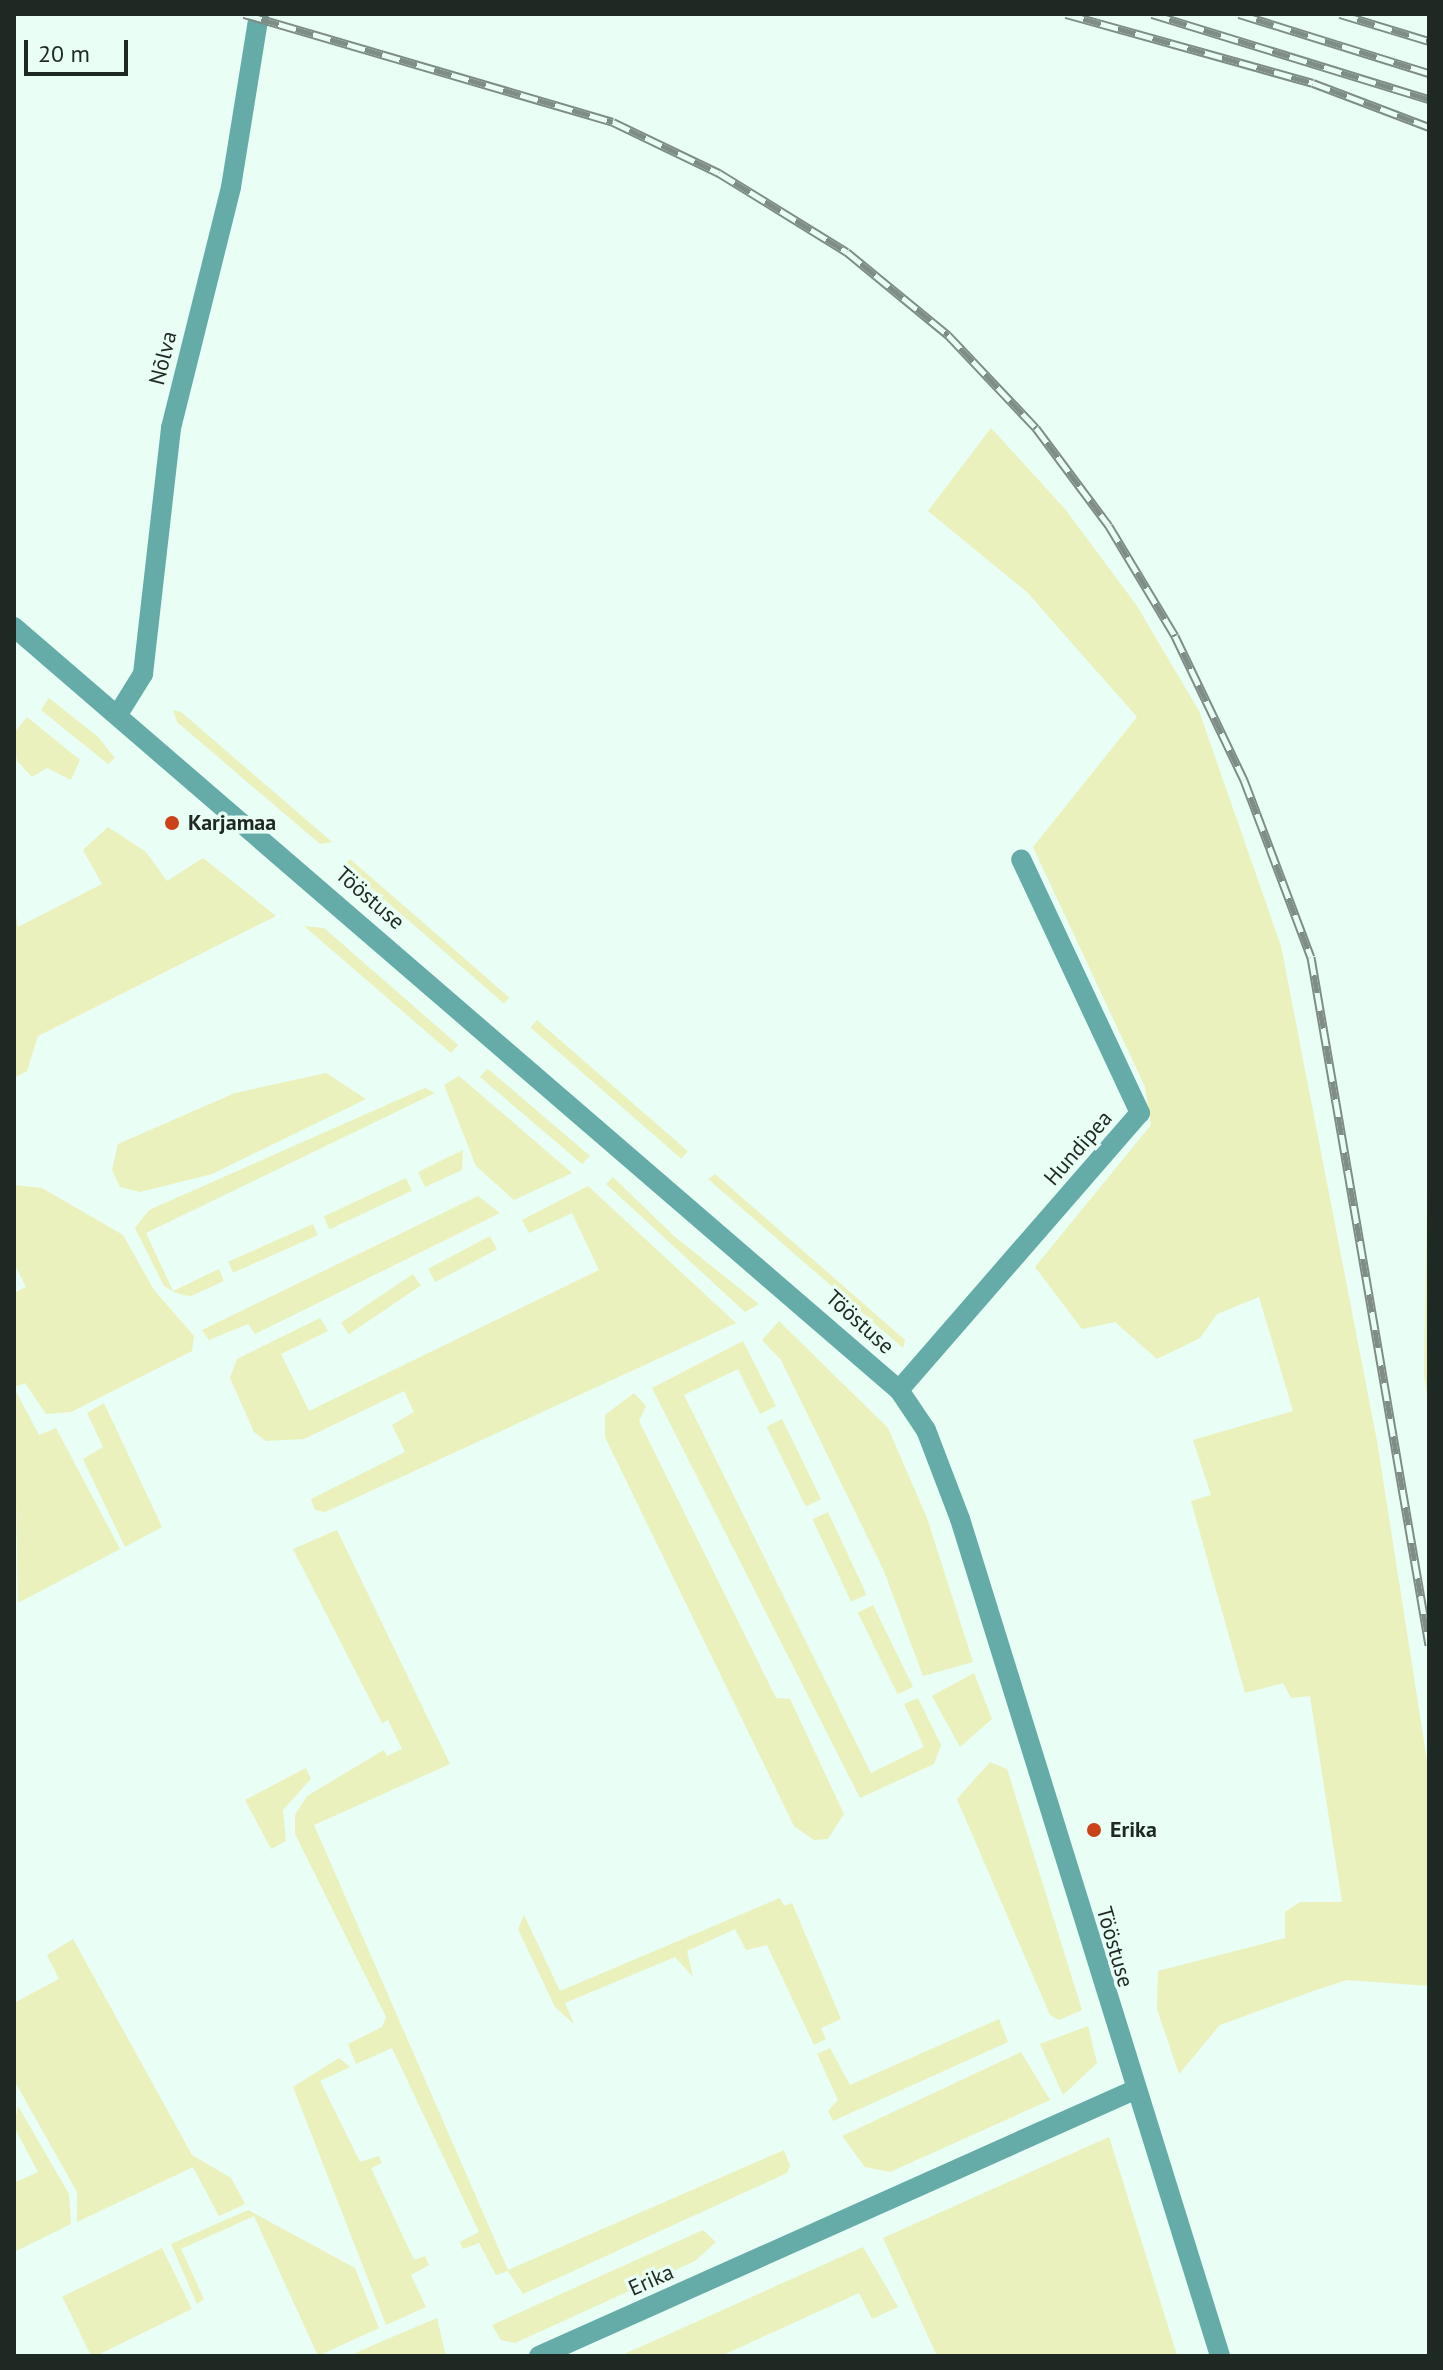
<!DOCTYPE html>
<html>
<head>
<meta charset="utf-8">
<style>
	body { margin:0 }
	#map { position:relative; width:1443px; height:2370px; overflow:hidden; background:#e9fef4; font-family:"PT Sans",sans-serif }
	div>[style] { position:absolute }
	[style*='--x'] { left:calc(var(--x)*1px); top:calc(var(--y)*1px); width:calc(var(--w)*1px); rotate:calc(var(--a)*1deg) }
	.green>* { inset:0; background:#eaf1bc; transform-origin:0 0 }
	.minor>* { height:20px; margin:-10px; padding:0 10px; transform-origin:10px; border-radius:10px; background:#65aca9 }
	.tertiary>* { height:20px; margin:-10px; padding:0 10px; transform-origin:10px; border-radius:10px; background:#65aca9 }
	.rail>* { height:9px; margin-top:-4.5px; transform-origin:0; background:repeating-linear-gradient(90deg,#e9fef4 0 18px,#7e8d86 0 36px); box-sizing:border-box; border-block:2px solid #7e8d86 }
	.dots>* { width:22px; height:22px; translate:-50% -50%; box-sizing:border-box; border:4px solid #e9fef4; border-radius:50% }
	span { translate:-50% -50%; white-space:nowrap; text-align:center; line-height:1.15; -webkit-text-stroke:7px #e9fef4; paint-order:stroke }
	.street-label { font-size:22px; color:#1f2924 }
	.poi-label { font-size:22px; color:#1f2924; font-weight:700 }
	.left { translate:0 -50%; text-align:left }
	.frame { position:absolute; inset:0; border:16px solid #1f2924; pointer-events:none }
	.scale { position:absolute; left:24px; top:40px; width:104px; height:36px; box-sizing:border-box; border:4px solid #1f2924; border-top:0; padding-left:10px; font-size:24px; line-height:28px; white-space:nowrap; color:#1f2924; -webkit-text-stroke:6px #e9fef4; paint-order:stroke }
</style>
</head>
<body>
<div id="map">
	<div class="green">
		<div style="clip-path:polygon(991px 428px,1065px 509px,1137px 606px,1199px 711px,1281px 946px,1377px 1441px,1429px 1773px,1429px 1986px,1347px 1980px,1316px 1990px,1220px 2025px,1179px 2074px,1157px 2009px,1158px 1971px,1285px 1938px,1285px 1912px,1300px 1902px,1342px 1902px,1310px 1696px,1291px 1698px,1283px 1683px,1245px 1693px,1191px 1501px,1211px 1495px,1193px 1440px,1293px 1411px,1259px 1297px,1217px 1314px,1200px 1338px,1157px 1359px,1115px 1322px,1082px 1329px,1035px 1267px,1151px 1125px,1145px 1087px,1033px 847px,1137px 717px,1027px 592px,928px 511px)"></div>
		<div style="clip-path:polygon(49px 698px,98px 737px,115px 758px,108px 764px,41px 710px)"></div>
		<div style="clip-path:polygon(173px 710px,181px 712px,332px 842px,320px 844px,177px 722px)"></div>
		<div style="clip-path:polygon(27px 717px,80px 760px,71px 780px,47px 768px,32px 777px,17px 761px,14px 733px)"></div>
		<div style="clip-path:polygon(108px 827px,146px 852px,167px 881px,203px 858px,276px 916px,38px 1036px,27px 1071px,14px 1078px,14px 906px,18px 927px,102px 884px,83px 850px)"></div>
		<div style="left:350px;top:859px;width:211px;height:8px;rotate:41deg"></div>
		<div style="clip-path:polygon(304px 926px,324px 928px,458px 1045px,451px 1053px)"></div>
		<div style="left:537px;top:1020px;width:200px;height:10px;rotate:41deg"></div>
		<div style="clip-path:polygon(1429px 1068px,1429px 1409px,1424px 1374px)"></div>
		<div style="clip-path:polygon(487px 1069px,488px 1069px,590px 1156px,582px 1164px,480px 1077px)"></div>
		<div style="clip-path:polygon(326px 1073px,366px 1099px,212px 1174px,140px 1192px,120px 1187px,112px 1170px,118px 1144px,235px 1093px)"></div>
		<div style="clip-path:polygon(459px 1076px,572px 1173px,514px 1200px,476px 1166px,444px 1085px)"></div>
		<div style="clip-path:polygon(425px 1088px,435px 1093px,146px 1233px,173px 1291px,219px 1269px,224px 1281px,191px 1296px,183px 1295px,174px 1292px,164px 1286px,135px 1228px,149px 1210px)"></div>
		<div style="clip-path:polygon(463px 1150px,462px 1170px,425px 1187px,418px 1172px)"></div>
		<div style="clip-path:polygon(715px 1174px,905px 1340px,903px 1348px,708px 1179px)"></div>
		<div style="clip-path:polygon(613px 1177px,674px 1236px,759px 1304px,745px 1312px,606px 1184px)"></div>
		<div style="left:406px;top:1178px;width:14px;height:91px;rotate:65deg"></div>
		<div style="clip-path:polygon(14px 1185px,42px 1188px,123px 1235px,154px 1290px,194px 1336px,192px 1351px,71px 1412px,46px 1414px,25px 1383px,14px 1387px,14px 1293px,26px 1287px,14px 1263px)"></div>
		<div style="clip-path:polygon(588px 1186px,736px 1323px,325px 1512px,315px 1510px,311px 1499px,405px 1452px,392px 1425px,414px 1412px,404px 1391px,304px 1439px,266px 1441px,254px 1432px,230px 1378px,237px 1359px,320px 1318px,328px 1331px,281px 1354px,309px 1411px,599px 1270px,572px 1213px,529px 1233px,522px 1220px)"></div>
		<div style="clip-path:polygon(478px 1196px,500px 1213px,255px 1334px,248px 1324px,209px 1340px,202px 1330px)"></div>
		<div style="left:313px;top:1224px;width:12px;height:93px;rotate:66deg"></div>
		<div style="left:490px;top:1236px;width:15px;height:70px;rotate:62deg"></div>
		<div style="left:413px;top:1274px;width:14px;height:87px;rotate:56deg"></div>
		<div style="clip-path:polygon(779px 1321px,888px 1428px,927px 1518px,973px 1662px,923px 1676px,884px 1571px,781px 1360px,762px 1340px)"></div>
		<div style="clip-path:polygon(743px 1341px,776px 1406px,760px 1414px,738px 1369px,684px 1395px,871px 1773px,924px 1747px,904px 1704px,918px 1698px,941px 1745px,934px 1764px,860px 1798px,652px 1388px)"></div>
		<div style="clip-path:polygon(14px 1388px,39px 1435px,56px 1428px,120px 1549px,18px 1603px)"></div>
		<div style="clip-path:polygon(634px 1393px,646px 1406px,639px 1421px,776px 1698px,790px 1699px,844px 1814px,828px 1839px,814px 1840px,794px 1826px,605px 1437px,605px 1415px)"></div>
		<div style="clip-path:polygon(104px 1403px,162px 1527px,125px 1547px,83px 1459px,103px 1447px,87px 1413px)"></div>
		<div style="left:782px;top:1419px;width:89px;height:17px;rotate:64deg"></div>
		<div style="left:828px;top:1512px;width:91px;height:17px;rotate:65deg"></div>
		<div style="clip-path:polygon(337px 1530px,450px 1764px,314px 1825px,508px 2270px,784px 2150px,790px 2166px,787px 2173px,523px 2294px,508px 2271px,496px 2275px,479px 2243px,463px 2249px,460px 2242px,479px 2232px,392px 2048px,356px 2064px,348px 2044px,382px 2027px,386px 2017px,295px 1834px,295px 1815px,307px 1796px,384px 1750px,387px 1756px,402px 1749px,388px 1720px,382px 1723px,293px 1549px)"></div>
		<div style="left:873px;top:1605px;width:91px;height:17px;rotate:64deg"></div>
		<div style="clip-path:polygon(974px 1673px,992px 1719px,960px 1747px,932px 1696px)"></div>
		<div style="clip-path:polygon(990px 1762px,1007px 1769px,1082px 2010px,1059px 2020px,1050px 2015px,957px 1799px)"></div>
		<div style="clip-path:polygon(306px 1768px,311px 1779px,283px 1810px,286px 1841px,271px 1849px,245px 1800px)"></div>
		<div style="clip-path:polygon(780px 1898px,784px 1906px,792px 1903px,841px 2019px,821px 2028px,826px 2039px,814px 2045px,767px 1945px,746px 1950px,735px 1929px,687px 1951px,693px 1977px,675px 1957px,565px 2003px,574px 2024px,555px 2007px,518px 1929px,524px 1915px,560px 1991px)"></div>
		<div style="clip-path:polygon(73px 1939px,192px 2155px,231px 2178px,245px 2204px,219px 2216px,193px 2167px,77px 2222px,77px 2192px,14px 2080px,14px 2003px,59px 1979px,47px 1955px)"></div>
		<div style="clip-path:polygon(999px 2019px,1008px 2042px,833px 2121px,828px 2111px,838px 2100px,817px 2054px,830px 2048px,850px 2085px)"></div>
		<div style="clip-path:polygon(1088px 2026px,1097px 2063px,1063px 2095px,1040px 2044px)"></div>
		<div style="clip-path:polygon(1021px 2052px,1050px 2100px,890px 2172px,865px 2167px,842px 2136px)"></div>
		<div style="clip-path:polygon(339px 2058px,350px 2067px,320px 2081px,360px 2162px,379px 2156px,382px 2163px,371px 2168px,414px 2260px,425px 2256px,429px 2265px,411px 2275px,426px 2307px,386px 2325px,293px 2087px)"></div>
		<div style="clip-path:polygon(18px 2106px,69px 2194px,71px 2224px,14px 2252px,14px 2183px,38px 2172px,14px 2127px)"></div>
		<div style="clip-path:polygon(1109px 2137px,1177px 2355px,937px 2356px,883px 2238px)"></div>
		<div style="clip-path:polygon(248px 2210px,355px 2268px,379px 2328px,318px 2356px,254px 2216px,181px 2249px,204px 2299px,197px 2304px,171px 2244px)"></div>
		<div style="clip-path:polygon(703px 2230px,716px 2242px,695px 2261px,515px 2343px,501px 2340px,492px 2325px)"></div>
		<div style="clip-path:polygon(863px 2247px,898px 2307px,872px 2319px,859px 2293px,721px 2356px,620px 2356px)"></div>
		<div style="left:162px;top:2248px;width:68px;height:111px;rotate:64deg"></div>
		<div style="clip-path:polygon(437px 2318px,446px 2356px,349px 2356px,378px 2343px)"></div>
	</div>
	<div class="minor">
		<div style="--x:120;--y:711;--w:44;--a:-58.1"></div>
		<div style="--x:143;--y:674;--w:248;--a:-83.5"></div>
		<div style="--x:171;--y:428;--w:248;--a:-76"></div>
		<div style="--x:231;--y:187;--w:175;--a:-80.8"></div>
		<div style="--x:899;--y:1390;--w:367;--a:-49"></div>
		<div style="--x:1140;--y:1113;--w:280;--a:-115.1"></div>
		<div style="--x:539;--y:2356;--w:650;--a:-24.08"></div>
	</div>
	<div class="tertiary">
		<div style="--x:14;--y:627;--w:1169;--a:40.77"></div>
		<div style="--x:899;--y:1390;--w:48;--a:56"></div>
		<div style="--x:926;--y:1430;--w:95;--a:69.1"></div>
		<div style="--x:960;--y:1519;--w:876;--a:72.74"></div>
	</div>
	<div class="rail">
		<div style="--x:244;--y:14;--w:384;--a:16.3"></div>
		<div style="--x:613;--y:122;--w:118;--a:25.7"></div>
		<div style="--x:719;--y:173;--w:150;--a:31.7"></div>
		<div style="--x:847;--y:252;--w:131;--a:39.4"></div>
		<div style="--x:948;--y:335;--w:128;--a:46.6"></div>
		<div style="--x:1036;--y:428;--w:122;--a:53.3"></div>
		<div style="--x:1109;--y:526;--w:128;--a:59"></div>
		<div style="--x:1175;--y:636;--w:160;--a:64.4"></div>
		<div style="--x:1244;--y:780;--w:189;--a:69.3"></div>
		<div style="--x:1311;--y:957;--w:698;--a:80.27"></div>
		<div style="--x:1066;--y:14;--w:256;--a:15.6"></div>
		<div style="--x:1313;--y:83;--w:124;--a:20.8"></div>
		<div style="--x:1152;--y:14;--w:290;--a:17.1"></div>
		<div style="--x:1239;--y:14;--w:199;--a:17.3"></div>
		<div style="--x:1340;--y:14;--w:93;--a:16.9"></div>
	</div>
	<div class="dots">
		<div style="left:172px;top:823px;background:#cb4219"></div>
		<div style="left:1094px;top:1830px;background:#cb4219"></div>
	</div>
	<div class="street-label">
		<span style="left:163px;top:358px;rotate:-76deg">Nõlva</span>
		<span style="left:370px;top:898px;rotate:41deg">Tööstuse</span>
		<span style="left:1078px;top:1148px;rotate:-49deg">Hundipea</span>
		<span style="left:860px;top:1322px;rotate:42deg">Tööstuse</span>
		<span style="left:1115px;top:1947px;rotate:74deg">Tööstuse</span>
		<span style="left:651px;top:2280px;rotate:-24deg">Erika</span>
	</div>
	<div class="poi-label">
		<span class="left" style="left:188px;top:823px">Karjamaa</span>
		<span class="left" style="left:1110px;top:1830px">Erika</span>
	</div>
	<div class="frame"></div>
	<div class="scale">20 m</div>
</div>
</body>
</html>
